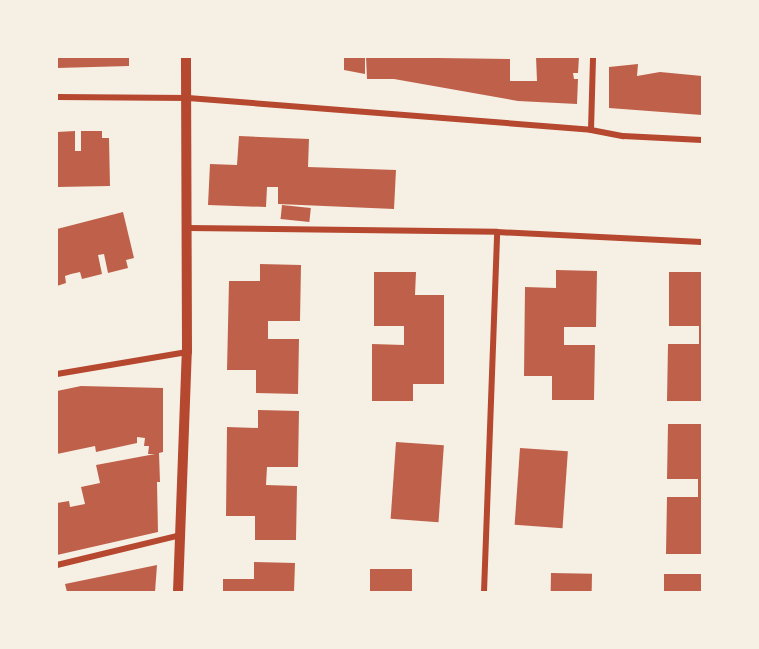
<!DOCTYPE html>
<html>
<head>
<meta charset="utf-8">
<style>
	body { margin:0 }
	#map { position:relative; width:759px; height:649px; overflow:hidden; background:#f6efe4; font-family:"DejaVu Sans",sans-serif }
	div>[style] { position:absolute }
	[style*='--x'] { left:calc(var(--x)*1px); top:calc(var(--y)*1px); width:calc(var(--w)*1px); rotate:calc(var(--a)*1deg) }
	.building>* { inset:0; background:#bf614a; transform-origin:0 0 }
	.minor>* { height:6px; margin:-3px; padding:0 3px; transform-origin:3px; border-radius:3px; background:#b5482f }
	.tertiary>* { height:10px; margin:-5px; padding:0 5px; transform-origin:5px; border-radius:5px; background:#b5482f }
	span { translate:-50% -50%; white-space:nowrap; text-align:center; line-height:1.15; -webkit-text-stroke:6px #f6efe4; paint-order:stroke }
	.frame { position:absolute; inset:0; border:58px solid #f6efe4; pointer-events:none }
</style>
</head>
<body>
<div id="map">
	<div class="building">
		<div style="clip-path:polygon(57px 57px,129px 57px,129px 66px,57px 68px)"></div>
		<div style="clip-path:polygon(344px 57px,365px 57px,365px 74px,344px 70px)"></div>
		<div style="clip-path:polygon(366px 57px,510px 59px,510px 81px,537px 81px,536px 57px,579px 57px,578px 73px,573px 73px,574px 79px,578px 79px,577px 104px,518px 101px,394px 79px,367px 79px)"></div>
		<div style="clip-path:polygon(638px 64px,637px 76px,660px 72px,702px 76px,702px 115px,609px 108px,609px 67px)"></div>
		<div style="clip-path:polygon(75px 131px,75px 151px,81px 151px,81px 131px,102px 131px,102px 138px,109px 138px,110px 186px,57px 187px,57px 132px)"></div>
		<div style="clip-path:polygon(239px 136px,309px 139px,308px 167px,396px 170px,394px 209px,278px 204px,278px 187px,267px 187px,266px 207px,208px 205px,210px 164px,237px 165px)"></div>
		<div style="left:282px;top:205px;width:29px;height:14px;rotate:6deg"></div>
		<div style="clip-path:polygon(123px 212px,134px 258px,126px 260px,128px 268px,108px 273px,104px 254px,98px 255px,102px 274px,82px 279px,80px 272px,71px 274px,65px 276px,66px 283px,57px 286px,57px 229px)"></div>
		<div style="clip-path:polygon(260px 264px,301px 265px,300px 321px,268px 321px,268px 339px,299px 339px,298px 394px,256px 393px,256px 370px,227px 370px,229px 281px,260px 281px)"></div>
		<div style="clip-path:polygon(556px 270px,597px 271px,596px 327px,564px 327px,564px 345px,595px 345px,594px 400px,552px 400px,552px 376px,524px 376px,525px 287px,556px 288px)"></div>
		<div style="clip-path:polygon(374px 272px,416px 272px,415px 295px,444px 295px,444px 384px,413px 384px,413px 401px,372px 401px,372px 344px,404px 345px,404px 326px,374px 326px)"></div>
		<div style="clip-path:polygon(669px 272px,702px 272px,702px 401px,667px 401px,668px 344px,699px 344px,699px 326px,669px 326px)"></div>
		<div style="clip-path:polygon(81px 386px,163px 388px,163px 452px,159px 453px,160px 482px,157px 482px,158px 532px,57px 555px,57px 503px,69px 501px,70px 507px,85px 504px,81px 487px,100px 483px,96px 465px,155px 454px,148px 454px,149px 446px,144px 446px,145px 438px,137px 437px,137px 443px,96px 452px,95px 446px,57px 454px,57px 391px)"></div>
		<div style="clip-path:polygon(258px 410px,299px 411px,298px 467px,267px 467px,266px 485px,297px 486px,296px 540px,255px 540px,255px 516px,226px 516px,227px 427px,258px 428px)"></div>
		<div style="clip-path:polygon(668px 424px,702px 424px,702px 554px,666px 554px,667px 497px,698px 497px,698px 479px,667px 479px)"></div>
		<div style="left:396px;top:442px;width:48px;height:77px;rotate:4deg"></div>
		<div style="left:520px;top:448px;width:48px;height:77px;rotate:4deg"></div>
		<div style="clip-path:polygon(254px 562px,295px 563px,294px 592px,223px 592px,223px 579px,254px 579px)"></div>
		<div style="clip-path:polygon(157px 565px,155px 592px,67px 592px,65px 584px)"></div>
		<div style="left:370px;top:569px;width:42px;height:23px"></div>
		<div style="left:551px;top:573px;width:41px;height:19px;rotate:1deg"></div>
		<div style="left:664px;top:574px;width:38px;height:18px"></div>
	</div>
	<div class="minor">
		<div style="--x:57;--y:97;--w:131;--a:0.4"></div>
		<div style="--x:188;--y:98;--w:404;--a:4.5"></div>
		<div style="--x:591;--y:130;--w:33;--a:11"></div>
		<div style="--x:623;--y:136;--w:79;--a:2.9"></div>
		<div style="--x:591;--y:130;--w:73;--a:-88.4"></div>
		<div style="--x:188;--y:228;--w:309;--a:0.7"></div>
		<div style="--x:497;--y:232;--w:205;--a:2.8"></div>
		<div style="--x:57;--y:374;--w:132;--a:-9.6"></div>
		<div style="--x:57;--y:565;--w:128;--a:-13.6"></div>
		<div style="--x:484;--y:592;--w:360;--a:-87.9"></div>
	</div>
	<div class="tertiary">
		<div style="--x:178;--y:592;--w:240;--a:-87.9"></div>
		<div style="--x:187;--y:352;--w:295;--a:-90.2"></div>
	</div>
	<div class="frame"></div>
</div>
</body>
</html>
